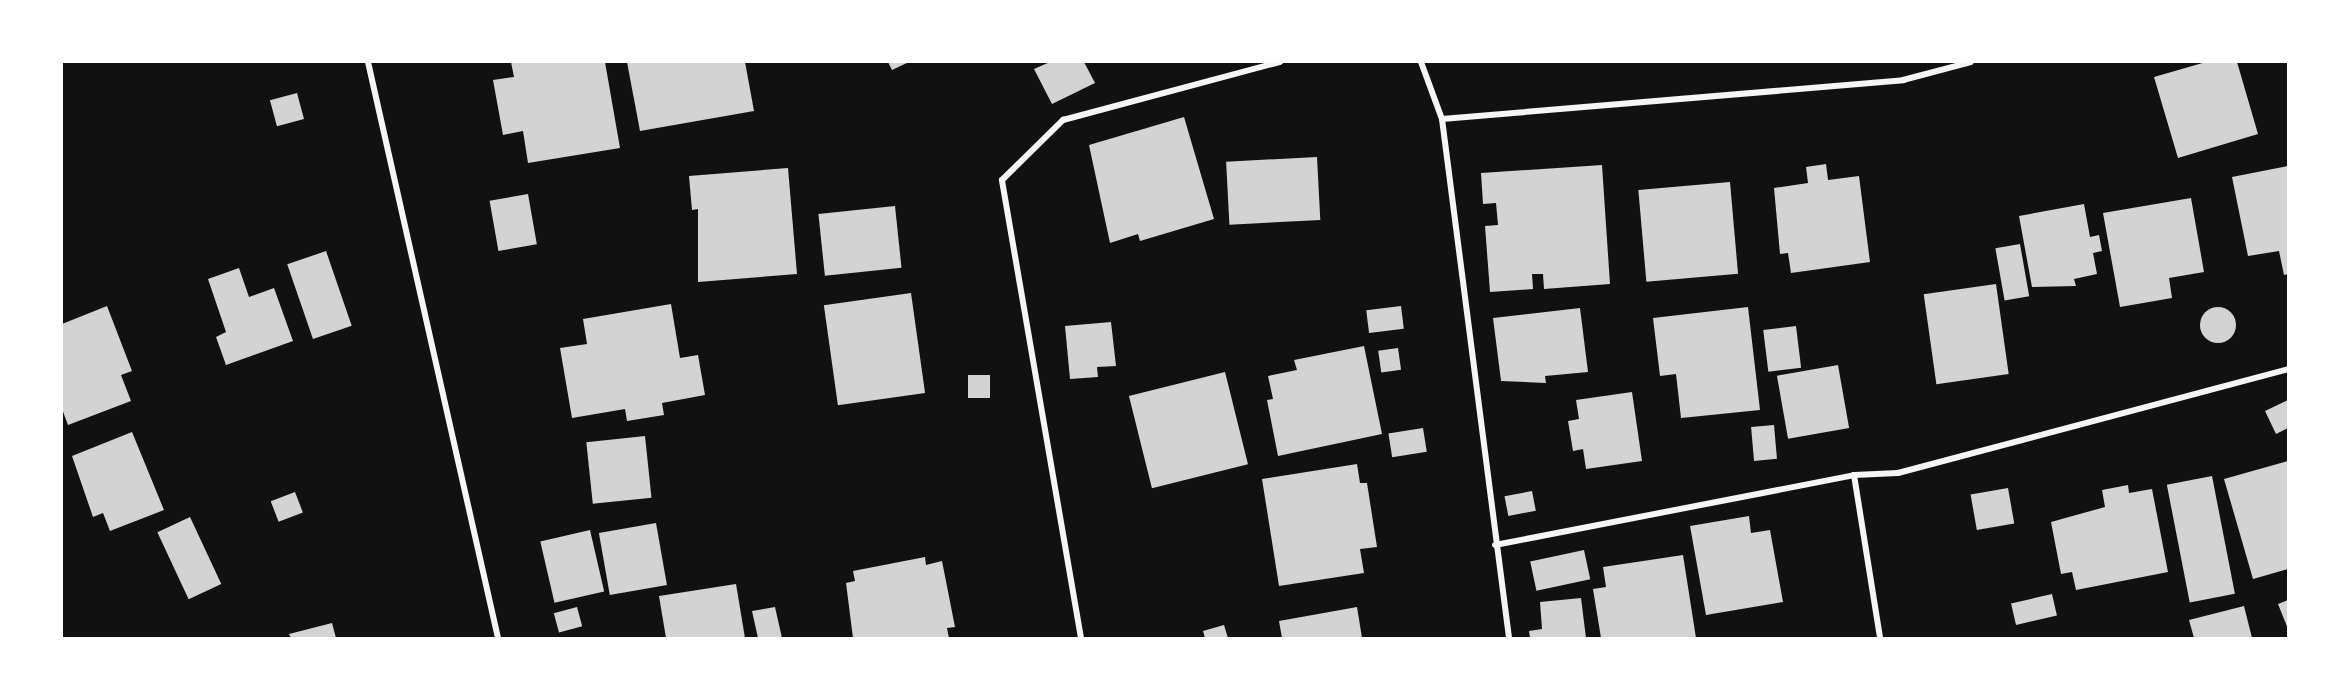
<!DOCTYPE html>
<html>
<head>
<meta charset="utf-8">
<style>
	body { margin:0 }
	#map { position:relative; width:2350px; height:700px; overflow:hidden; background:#111; font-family:"Exo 2",sans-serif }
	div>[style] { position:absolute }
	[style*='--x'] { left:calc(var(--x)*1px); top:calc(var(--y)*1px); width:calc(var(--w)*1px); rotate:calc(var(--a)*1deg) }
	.building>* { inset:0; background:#d3d3d3; transform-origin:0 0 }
	.round { border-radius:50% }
	.minor>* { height:6px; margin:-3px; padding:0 3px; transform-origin:3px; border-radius:3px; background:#f5f5f5 }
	span { translate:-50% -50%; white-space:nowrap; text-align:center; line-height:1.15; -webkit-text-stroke:6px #fff; paint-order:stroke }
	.frame { position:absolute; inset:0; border:63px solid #fff; pointer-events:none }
</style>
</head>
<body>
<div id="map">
	<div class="building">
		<div style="clip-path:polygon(511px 62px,605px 62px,620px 148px,528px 163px,523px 131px,503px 135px,493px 80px,514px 77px)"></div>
		<div style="clip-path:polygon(627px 62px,745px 62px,754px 111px,640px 131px)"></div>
		<div style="clip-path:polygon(888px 62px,909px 62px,892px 70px)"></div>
		<div style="clip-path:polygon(1050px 62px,1084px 62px,1095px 83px,1052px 104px,1034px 69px)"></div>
		<div style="clip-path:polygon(2206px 62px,2237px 62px,2258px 134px,2178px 158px,2154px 77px)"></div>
		<div style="left:297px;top:93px;width:27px;height:28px;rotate:75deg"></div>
		<div style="clip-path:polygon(1184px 117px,1214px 219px,1140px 241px,1138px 234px,1110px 243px,1089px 145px)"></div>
		<div style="left:1317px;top:157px;width:63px;height:91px;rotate:87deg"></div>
		<div style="clip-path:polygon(1826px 164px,1828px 180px,1859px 176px,1870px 262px,1791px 273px,1788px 253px,1780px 254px,1774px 188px,1808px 183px,1806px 167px)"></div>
		<div style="clip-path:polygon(1602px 165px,1610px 284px,1544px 289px,1543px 274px,1532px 274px,1533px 289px,1490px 292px,1485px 226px,1498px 225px,1496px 203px,1483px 204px,1481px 173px)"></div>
		<div style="clip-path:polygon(2288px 166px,2288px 274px,2284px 275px,2279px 251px,2248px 256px,2232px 177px)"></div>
		<div style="clip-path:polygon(788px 168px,797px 274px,698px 282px,698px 209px,692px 210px,689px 176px)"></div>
		<div style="left:1730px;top:182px;width:92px;height:92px;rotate:85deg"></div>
		<div style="left:528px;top:194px;width:51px;height:39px;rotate:80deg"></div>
		<div style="clip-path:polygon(2191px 198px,2204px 272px,2169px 278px,2172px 298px,2120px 307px,2103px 213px)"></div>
		<div style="clip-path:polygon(2084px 204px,2090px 237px,2099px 235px,2102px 251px,2093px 253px,2097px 274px,2074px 279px,2076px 286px,2032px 287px,2019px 216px)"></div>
		<div style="left:895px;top:206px;width:62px;height:77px;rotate:84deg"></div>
		<div style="left:2020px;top:244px;width:53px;height:25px;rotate:80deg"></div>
		<div style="left:326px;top:251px;width:79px;height:41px;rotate:71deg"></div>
		<div style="clip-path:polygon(239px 268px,249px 297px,274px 288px,293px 341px,226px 365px,216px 337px,226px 332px,208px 279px)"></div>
		<div style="left:1996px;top:284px;width:91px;height:73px;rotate:82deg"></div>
		<div style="left:911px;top:293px;width:101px;height:88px;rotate:82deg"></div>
		<div style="clip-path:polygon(671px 304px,680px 358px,698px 355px,705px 395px,662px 403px,664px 415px,627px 421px,625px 409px,572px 418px,560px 348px,587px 344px,583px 319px)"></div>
		<div style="clip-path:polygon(107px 306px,132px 371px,121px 375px,131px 401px,68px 425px,62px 409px,62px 324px)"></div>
		<div style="left:1401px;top:306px;width:23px;height:35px;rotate:83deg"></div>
		<div style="clip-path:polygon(1748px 307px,1760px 410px,1681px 418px,1676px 374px,1660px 376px,1653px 318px)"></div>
		<div class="round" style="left:2200px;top:307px;width:36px;height:36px"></div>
		<div style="clip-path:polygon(1580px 308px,1588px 372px,1545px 376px,1546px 383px,1501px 381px,1493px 318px)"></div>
		<div style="clip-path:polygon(1111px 322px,1116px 366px,1097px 367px,1098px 377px,1070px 379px,1065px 326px)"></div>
		<div style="left:1796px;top:326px;width:42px;height:33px;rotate:83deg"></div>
		<div style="clip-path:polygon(1364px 346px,1382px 434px,1278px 456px,1267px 400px,1273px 399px,1268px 376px,1297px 370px,1294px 360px)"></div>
		<div style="left:1398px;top:348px;width:22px;height:20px;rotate:82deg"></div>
		<div style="left:1838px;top:365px;width:64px;height:62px;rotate:80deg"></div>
		<div style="left:1225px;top:372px;width:95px;height:99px;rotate:76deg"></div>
		<div style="left:968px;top:375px;width:22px;height:23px"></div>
		<div style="clip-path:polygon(1632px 392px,1642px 461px,1586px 469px,1583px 449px,1573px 451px,1568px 421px,1579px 419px,1576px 400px)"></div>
		<div style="clip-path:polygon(2288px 400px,2288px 428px,2276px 434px,2265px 411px)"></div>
		<div style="left:1774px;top:425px;width:34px;height:23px;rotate:85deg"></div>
		<div style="left:1423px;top:428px;width:24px;height:35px;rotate:81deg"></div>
		<div style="clip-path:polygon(132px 432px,164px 510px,110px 531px,103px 513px,93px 517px,72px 456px)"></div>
		<div style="left:645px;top:436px;width:62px;height:59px;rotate:84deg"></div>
		<div style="clip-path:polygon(2288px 461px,2288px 569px,2253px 579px,2224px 479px)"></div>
		<div style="clip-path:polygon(1357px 464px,1360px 483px,1367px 483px,1377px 547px,1360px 549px,1364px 573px,1279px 586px,1262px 479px)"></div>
		<div style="left:2212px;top:476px;width:120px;height:46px;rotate:79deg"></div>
		<div style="clip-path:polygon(2128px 485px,2129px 493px,2152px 489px,2168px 572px,2076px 590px,2072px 572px,2061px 574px,2051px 522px,2105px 507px,2102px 490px)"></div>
		<div style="left:2008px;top:488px;width:36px;height:38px;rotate:80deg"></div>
		<div style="left:1532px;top:491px;width:20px;height:28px;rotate:79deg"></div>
		<div style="left:295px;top:492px;width:22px;height:26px;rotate:69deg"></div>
		<div style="clip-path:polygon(1749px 516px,1751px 533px,1770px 530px,1783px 602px,1706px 615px,1690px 526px)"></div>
		<div style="left:190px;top:517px;width:74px;height:36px;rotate:65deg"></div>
		<div style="left:656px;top:523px;width:63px;height:58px;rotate:80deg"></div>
		<div style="left:590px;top:530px;width:63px;height:51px;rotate:77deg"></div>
		<div style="left:1584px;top:550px;width:30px;height:55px;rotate:78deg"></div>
		<div style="clip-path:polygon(1683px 555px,1696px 638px,1601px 638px,1593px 589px,1606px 587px,1603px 567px)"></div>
		<div style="clip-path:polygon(925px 557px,926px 565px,942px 561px,955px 627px,947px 628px,949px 638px,853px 638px,846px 583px,855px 581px,853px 571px)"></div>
		<div style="clip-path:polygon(736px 584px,745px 638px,666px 638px,659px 596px)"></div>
		<div style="left:2052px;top:594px;width:22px;height:42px;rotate:77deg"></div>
		<div style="clip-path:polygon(1581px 598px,1586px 638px,1530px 638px,1529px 631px,1542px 629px,1540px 602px)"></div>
		<div style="clip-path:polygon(2288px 600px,2288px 629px,2278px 604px)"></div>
		<div style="clip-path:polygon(2244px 606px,2252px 638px,2194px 638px,2189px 620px)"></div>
		<div style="left:577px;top:607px;width:20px;height:24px;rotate:75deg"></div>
		<div style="clip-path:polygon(775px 607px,782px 638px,758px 638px,752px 611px)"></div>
		<div style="clip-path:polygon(1357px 607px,1362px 638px,1282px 638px,1279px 621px)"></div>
		<div style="clip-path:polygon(332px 623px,336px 638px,291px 638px,289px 634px)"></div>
		<div style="clip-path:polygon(1224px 625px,1228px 638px,1205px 638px,1203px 631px)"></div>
	</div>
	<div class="minor">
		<div style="--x:368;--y:62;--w:590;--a:77.28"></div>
		<div style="--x:1421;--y:62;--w:61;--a:69.8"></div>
		<div style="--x:1442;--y:119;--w:523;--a:82.64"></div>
		<div style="--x:1442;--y:119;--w:463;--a:-4.8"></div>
		<div style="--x:1903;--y:80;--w:70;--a:-14.8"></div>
		<div style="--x:1854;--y:475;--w:165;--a:80.9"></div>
		<div style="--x:1495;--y:545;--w:366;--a:-11"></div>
		<div style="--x:1854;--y:475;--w:44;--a:-2.6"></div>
		<div style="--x:1898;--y:473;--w:404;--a:-14.9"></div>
		<div style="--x:1081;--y:638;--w:465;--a:-99.8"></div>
		<div style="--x:1002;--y:180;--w:86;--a:-44.5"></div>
		<div style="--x:1063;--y:120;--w:225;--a:-15"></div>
	</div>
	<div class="frame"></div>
</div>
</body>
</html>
